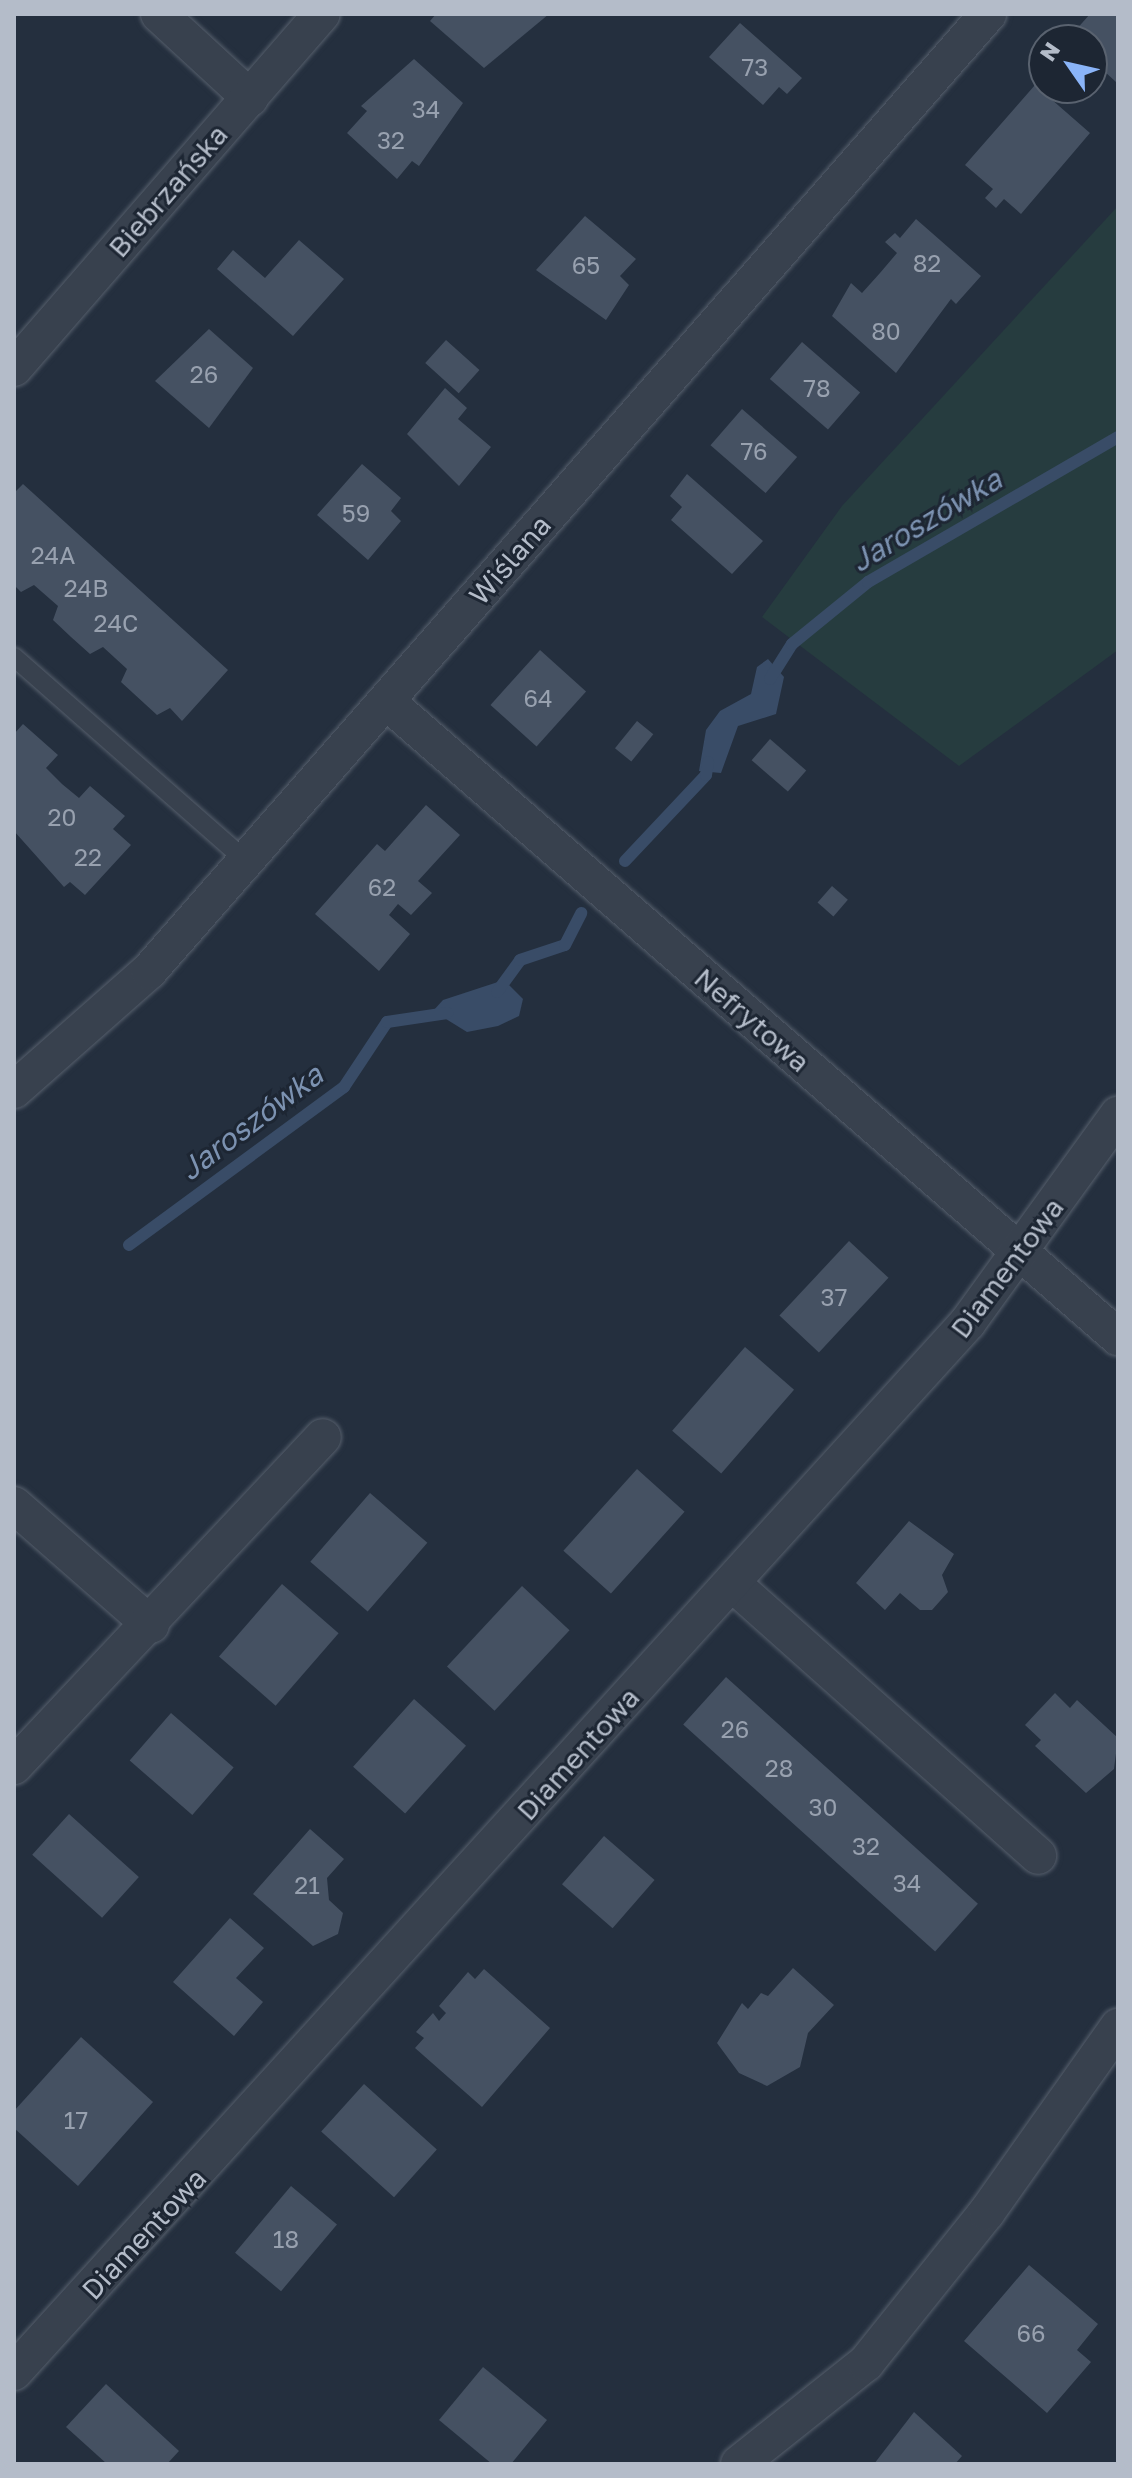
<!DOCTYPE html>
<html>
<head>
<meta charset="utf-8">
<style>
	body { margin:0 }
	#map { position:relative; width:1132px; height:2478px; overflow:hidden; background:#242f3e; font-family:"Golos Text",sans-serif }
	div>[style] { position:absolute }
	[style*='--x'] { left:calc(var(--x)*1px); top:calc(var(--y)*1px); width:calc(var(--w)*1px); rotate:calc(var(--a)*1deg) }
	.green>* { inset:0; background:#263c3f }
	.water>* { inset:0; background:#394c67 }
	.stream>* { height:12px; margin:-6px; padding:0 6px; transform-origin:6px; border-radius:6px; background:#394c67 }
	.building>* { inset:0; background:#455162; transform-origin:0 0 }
	.roads { filter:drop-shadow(0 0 2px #565f6c) drop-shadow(0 0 2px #565f6c) }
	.lane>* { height:18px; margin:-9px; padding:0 9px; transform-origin:9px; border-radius:9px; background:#38414e }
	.street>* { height:36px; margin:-18px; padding:0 18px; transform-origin:18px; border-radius:18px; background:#38414e }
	span { translate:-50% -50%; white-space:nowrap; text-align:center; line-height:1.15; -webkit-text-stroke:6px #1d2633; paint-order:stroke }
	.number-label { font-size:24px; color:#98a1af }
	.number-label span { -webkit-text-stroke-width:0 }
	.street-label { font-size:28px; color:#b4bcc9 }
	.water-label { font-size:30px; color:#7c92b1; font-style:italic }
	.frame { position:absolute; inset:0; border:16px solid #b4bcc9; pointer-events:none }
	.north { position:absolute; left:1028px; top:24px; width:80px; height:80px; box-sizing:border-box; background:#1d2633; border:2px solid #59626f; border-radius:50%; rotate:304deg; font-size:22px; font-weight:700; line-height:32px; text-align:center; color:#b4bcc9 }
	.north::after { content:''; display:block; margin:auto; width:28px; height:36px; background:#8ab4f8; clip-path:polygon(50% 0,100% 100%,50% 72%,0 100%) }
</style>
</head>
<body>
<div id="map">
	<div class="green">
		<div style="clip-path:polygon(1118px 206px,1118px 650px,959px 766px,762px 617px,842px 506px)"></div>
	</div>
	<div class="water">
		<div style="clip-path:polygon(768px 659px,784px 677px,776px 714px,738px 726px,721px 773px,699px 771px,706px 730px,720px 711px,751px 694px,757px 667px)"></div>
		<div style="clip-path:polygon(504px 980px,523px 999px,519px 1016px,498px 1026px,467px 1032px,433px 1011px,443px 1000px)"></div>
	</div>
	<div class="stream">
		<div style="--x:770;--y:679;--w:41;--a:-57.8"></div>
		<div style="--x:792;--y:644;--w:98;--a:-39.2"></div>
		<div style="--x:868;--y:582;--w:289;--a:-30.1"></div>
		<div style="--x:625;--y:861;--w:118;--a:-46.7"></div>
		<div style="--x:706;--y:775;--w:13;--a:-81"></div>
		<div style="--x:497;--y:992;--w:39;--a:-54"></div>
		<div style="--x:520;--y:960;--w:47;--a:-18.4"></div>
		<div style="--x:565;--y:945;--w:36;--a:-63"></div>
		<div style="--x:129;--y:1245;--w:267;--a:-36.3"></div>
		<div style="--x:344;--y:1087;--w:78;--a:-56.5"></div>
		<div style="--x:387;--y:1022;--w:61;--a:-8.5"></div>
	</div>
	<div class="building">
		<div style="clip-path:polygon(436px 14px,549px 14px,484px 68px,430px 21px)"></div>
		<div style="clip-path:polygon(1090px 14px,1118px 14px,1116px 82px,1092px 60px,1092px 40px,1067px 40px)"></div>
		<div style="clip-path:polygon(740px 23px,802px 78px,787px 94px,779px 87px,763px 105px,709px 57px)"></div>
		<div style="clip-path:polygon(414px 59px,463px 103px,419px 166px,412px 161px,397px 179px,347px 133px,367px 111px,361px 106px)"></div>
		<div style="clip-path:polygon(1035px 85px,1090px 133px,1021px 214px,1004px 199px,996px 208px,985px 198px,993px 189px,965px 165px)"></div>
		<div style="clip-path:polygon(585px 216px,636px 259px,620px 276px,629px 285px,606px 320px,536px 270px)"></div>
		<div style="clip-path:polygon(916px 219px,981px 276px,956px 304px,951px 299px,896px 373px,832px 316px,851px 283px,862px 293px,880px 273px,897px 253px,885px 242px,895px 233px,900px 238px)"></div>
		<div style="clip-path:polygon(299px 240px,344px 279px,293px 336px,217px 269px,233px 250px,265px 278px)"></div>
		<div style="clip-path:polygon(209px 329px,253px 368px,209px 428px,155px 381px)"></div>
		<div style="left:446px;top:340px;width:45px;height:31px;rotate:42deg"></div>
		<div style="left:802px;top:342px;width:77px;height:49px;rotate:41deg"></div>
		<div style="clip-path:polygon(445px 388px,467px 408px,458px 419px,491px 447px,459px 486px,407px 434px)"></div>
		<div style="left:742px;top:409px;width:73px;height:48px;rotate:41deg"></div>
		<div style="clip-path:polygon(362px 464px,401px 498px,391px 511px,401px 521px,368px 560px,317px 515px)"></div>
		<div style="clip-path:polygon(687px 474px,763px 541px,732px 574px,671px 520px,682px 507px,670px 496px)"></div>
		<div style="clip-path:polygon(23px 484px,228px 670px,182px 721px,170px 708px,157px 715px,121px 682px,127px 669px,103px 647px,90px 654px,71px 637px,53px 620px,58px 606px,34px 585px,21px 592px,14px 585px,14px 493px)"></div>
		<div style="left:540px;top:650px;width:62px;height:74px;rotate:42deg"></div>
		<div style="left:637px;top:721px;width:21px;height:35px;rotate:39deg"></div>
		<div style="clip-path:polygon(23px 724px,58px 755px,46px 768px,62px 784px,79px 798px,90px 786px,125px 816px,113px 829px,131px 845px,85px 895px,70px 882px,64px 887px,14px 831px,14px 734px)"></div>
		<div style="left:770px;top:739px;width:48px;height:28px;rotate:41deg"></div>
		<div style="clip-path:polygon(426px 805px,460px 835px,418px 881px,432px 893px,411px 915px,398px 904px,389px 915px,410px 934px,379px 971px,315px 914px,377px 844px,385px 851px)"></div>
		<div style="left:832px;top:886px;width:21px;height:22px;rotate:41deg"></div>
		<div style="left:849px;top:1241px;width:54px;height:102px;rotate:43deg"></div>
		<div style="left:745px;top:1347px;width:65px;height:111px;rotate:41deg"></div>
		<div style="left:637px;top:1469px;width:64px;height:110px;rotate:42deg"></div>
		<div style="left:370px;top:1493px;width:76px;height:91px;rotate:41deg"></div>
		<div style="clip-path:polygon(909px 1521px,954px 1554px,942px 1575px,948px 1592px,932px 1610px,920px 1610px,900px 1593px,885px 1610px,856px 1583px)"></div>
		<div style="left:282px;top:1584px;width:75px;height:96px;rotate:41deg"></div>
		<div style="left:522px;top:1586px;width:65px;height:110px;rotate:43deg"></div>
		<div style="left:726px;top:1677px;width:339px;height:64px;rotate:42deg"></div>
		<div style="clip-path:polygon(1055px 1693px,1070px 1708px,1077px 1700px,1118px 1738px,1114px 1769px,1086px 1793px,1035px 1746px,1041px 1740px,1025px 1725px)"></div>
		<div style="left:414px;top:1699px;width:70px;height:91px;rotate:42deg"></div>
		<div style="left:171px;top:1713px;width:83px;height:63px;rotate:41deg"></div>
		<div style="left:69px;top:1814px;width:94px;height:55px;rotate:42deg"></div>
		<div style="clip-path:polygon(310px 1829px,344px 1859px,327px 1878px,329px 1900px,343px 1913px,338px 1934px,313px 1946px,253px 1894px)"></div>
		<div style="left:604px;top:1836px;width:67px;height:64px;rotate:41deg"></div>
		<div style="clip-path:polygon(230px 1918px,264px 1948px,236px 1978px,263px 2002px,234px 2036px,173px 1982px)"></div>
		<div style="clip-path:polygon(793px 1968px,834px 2005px,808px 2033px,800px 2067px,767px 2086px,739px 2073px,717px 2043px,742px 2003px,748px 2009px,761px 1993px,768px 1996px)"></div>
		<div style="clip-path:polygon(484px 1969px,550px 2028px,482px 2107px,415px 2048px,424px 2038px,416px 2032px,433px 2013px,439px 2021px,446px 2013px,439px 2006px,468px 1972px,475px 1979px)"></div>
		<div style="clip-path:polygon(81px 2037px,153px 2102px,78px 2186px,14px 2128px,14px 2111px)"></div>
		<div style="left:364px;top:2084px;width:98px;height:64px;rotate:42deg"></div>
		<div style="left:291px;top:2186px;width:60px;height:87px;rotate:40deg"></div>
		<div style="clip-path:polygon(1029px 2265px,1098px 2324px,1077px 2350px,1091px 2362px,1047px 2413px,964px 2341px)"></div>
		<div style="clip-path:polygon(483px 2367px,547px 2420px,511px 2464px,492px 2464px,439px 2420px)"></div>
		<div style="clip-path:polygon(106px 2384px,179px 2451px,167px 2464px,107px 2464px,66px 2427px)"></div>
		<div style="clip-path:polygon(914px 2412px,962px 2456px,955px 2464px,874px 2464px)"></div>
	</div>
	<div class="roads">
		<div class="lane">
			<div style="--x:14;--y:657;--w:309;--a:41.3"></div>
		</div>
		<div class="street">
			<div style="--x:159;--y:14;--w:124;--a:42.7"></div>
			<div style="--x:14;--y:368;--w:469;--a:-49"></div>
			<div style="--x:386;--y:701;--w:970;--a:40.99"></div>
			<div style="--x:14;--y:1090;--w:180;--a:-41.4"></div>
			<div style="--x:149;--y:971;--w:1273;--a:-48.76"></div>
			<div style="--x:14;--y:1505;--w:182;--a:41.2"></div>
			<div style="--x:732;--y:1583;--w:410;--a:41.7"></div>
			<div style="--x:14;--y:1766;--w:451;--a:-46.8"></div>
			<div style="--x:14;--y:2372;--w:1419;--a:-47.74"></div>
			<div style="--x:968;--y:1322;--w:256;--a:-54.1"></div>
			<div style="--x:739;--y:2464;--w:162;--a:-38.5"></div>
			<div style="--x:866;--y:2363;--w:193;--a:-51.3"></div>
			<div style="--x:987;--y:2212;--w:227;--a:-54.7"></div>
		</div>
	</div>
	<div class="number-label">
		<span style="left:755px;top:67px">73</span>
		<span style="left:426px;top:109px">34</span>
		<span style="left:391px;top:140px">32</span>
		<span style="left:927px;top:263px">82</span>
		<span style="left:586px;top:265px">65</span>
		<span style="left:886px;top:331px">80</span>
		<span style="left:204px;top:374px">26</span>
		<span style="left:817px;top:388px">78</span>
		<span style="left:754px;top:451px">76</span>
		<span style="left:356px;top:513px">59</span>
		<span style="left:53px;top:555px">24A</span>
		<span style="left:86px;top:588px">24B</span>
		<span style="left:116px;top:623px">24C</span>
		<span style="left:538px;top:698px">64</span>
		<span style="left:62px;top:817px">20</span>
		<span style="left:88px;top:857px">22</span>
		<span style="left:382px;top:887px">62</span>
		<span style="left:834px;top:1297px">37</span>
		<span style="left:735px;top:1729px">26</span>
		<span style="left:779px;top:1768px">28</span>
		<span style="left:823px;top:1807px">30</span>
		<span style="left:866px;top:1846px">32</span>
		<span style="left:907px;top:1883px">34</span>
		<span style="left:307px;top:1885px">21</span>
		<span style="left:76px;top:2120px">17</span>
		<span style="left:286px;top:2239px">18</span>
		<span style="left:1031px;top:2333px">66</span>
	</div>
	<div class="street-label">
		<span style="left:168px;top:191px;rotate:-49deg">Biebrzańska</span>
		<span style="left:510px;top:560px;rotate:-49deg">Wiślana</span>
		<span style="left:752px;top:1020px;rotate:41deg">Nefrytowa</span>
		<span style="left:1007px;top:1268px;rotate:-53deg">Diamentowa</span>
		<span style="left:578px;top:1754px;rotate:-48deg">Diamentowa</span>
		<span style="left:144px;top:2234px;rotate:-47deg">Diamentowa</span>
	</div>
	<div class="water-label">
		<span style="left:926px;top:520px;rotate:-31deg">Jaroszówka</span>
		<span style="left:251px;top:1122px;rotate:-37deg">Jaroszówka</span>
	</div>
	<div class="frame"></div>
	<div class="north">N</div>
</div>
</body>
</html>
